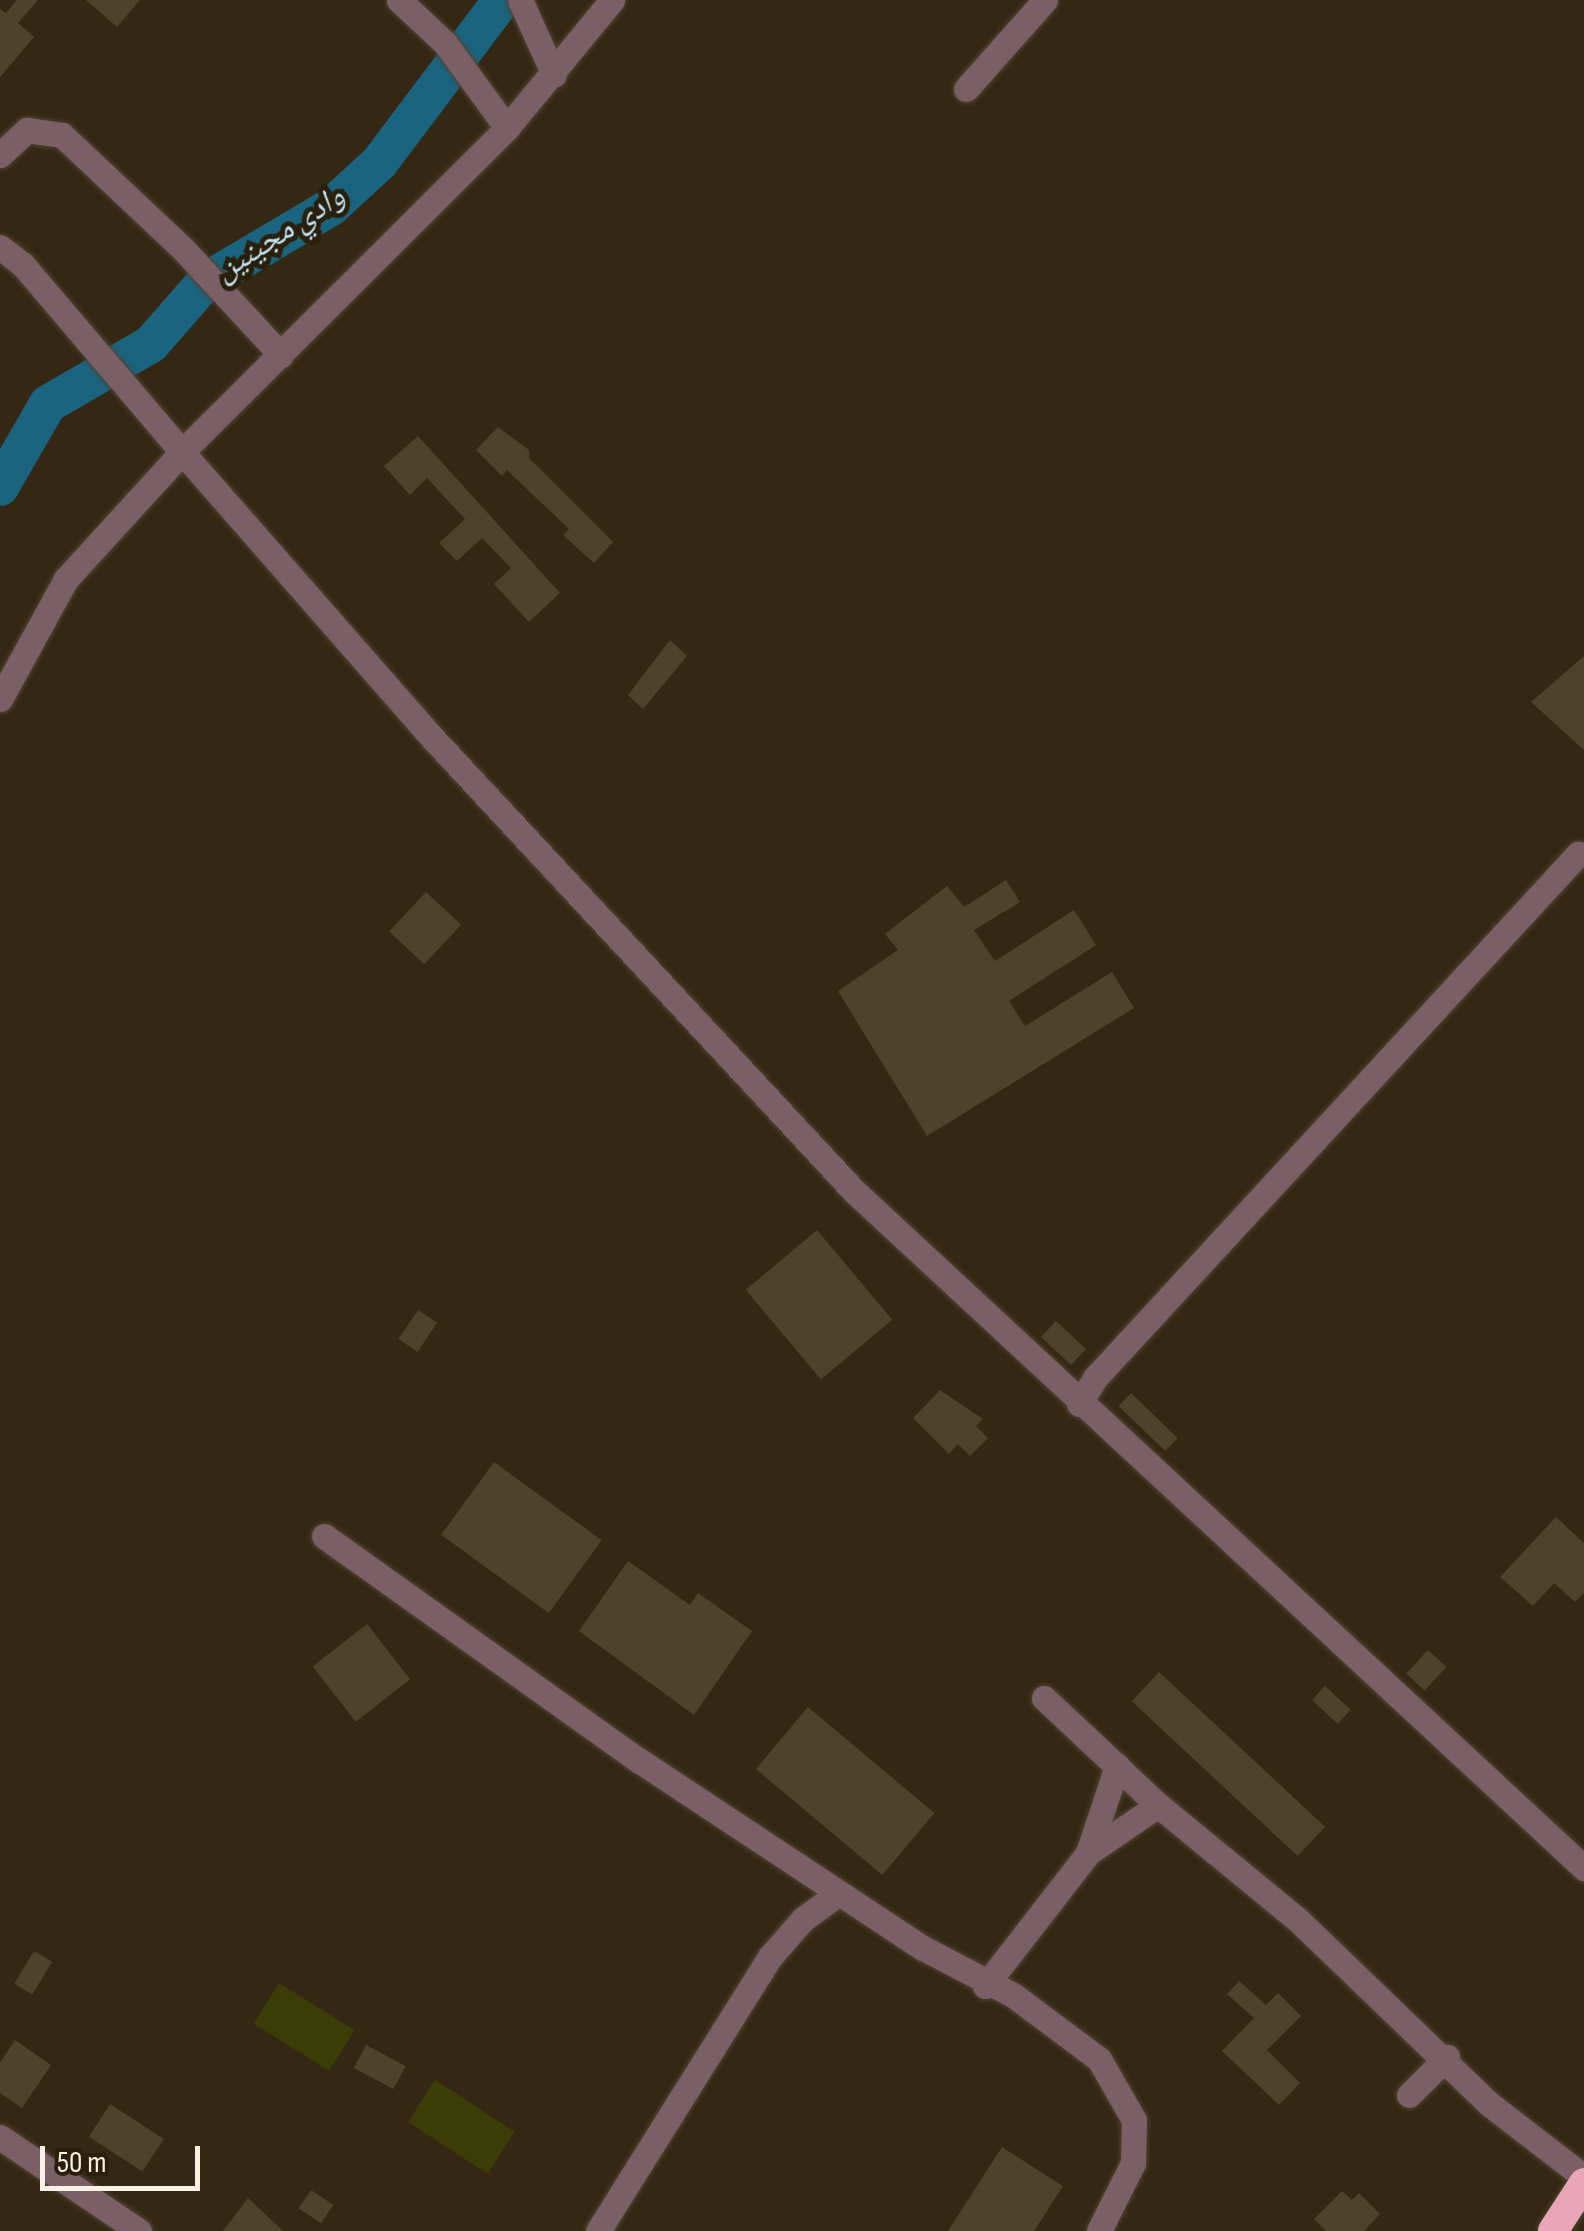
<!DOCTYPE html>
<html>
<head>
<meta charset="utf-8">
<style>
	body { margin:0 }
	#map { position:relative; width:1584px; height:2231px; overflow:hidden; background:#342814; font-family:"Sofia Sans Condensed","Noto Naskh Arabic",sans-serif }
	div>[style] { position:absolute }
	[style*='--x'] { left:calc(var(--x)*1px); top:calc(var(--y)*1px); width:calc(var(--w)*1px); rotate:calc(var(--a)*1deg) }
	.green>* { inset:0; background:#3c3d06; transform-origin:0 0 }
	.river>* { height:38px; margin:-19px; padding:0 19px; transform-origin:19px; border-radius:19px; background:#1b647f }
	.building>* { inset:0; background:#4f422d; transform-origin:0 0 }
	.roads { filter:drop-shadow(0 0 2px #504431) drop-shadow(0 0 2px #504431) }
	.minor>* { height:25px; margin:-12.5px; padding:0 12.5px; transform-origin:12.5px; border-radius:12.5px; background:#7a5f66 }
	.highway>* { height:30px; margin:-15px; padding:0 15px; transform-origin:15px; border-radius:15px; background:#e8a6b8 }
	span { translate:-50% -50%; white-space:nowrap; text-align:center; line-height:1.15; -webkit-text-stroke:10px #2a1f0b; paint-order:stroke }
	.water-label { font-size:32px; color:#c0e4f5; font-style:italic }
	.scale { position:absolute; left:40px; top:2146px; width:160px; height:45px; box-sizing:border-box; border:5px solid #f9f1e5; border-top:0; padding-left:12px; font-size:30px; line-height:35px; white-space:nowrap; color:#f9f1e5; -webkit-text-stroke:8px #2a1f0b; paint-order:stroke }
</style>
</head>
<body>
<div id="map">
	<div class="green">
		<div style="left:279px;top:1983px;width:89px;height:48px;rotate:32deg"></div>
		<div style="left:435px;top:2080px;width:95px;height:50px;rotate:33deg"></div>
	</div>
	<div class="river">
		<div style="--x:0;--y:487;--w:96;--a:-60"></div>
		<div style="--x:48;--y:404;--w:119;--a:-30.2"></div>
		<div style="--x:151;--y:344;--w:84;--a:-48.9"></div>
		<div style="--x:206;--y:281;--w:145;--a:-30.6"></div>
		<div style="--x:331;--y:207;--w:65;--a:-42.5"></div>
		<div style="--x:379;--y:163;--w:204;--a:-53"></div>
	</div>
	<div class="building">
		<div style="clip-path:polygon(17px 0,38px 0,18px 23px,34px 37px,0 77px,0 9px,6px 13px)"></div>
		<div style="clip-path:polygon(86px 0,140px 0,117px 27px)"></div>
		<div style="clip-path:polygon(498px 427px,529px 450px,529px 458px,613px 542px,594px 563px,563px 535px,569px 529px,507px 470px,502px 476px,476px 450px)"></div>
		<div style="clip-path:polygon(418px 436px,560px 593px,529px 622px,494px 584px,511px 568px,482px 538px,457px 561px,439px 543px,465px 519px,427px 478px,410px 495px,384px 466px)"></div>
		<div style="clip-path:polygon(670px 640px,687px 656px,643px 709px,628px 695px)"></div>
		<div style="clip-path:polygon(1584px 656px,1584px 750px,1531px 702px)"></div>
		<div style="clip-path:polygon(1006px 880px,1020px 902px,974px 930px,995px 961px,1074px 910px,1096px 945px,1009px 1001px,1025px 1026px,1112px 972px,1134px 1008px,927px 1136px,838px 991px,898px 950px,885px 934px,947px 886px,964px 907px)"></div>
		<div style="left:426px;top:892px;width:48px;height:54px;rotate:43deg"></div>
		<div style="left:817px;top:1230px;width:117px;height:93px;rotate:50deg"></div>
		<div style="left:418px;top:1310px;width:23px;height:35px;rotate:34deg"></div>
		<div style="left:1056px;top:1321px;width:41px;height:22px;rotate:43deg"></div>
		<div style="clip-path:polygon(940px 1390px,983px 1419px,976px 1426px,988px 1438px,970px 1456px,958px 1444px,949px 1454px,913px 1418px)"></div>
		<div style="left:1131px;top:1393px;width:65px;height:18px;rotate:44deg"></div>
		<div style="left:494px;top:1462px;width:133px;height:90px;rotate:36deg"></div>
		<div style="clip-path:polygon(1556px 1517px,1584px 1543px,1584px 1593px,1575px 1602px,1554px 1583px,1533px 1606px,1500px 1577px)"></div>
		<div style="clip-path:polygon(628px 1561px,690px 1605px,698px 1593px,752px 1631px,694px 1715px,579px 1631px)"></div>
		<div style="left:367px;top:1624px;width:70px;height:69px;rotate:52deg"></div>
		<div style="left:1428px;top:1650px;width:25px;height:32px;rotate:43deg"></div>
		<div style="left:1159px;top:1672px;width:227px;height:40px;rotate:43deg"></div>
		<div style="left:1325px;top:1686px;width:35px;height:19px;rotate:43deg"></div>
		<div style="left:808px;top:1707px;width:165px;height:81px;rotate:40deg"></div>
		<div style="left:34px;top:1951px;width:21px;height:38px;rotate:31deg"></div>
		<div style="clip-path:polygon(1239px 1981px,1266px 2005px,1278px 1993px,1301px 2016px,1267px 2050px,1300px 2083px,1279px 2105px,1222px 2051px,1254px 2018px,1227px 1994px)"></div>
		<div style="clip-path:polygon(15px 2040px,51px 2065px,22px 2108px,0 2093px,0 2063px)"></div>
		<div style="left:366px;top:2045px;width:45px;height:26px;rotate:28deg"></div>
		<div style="left:110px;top:2104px;width:64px;height:39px;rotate:33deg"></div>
		<div style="clip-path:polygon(1002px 2147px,1063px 2186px,1034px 2231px,948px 2231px)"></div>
		<div style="left:311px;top:2190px;width:27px;height:22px;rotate:34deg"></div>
		<div style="clip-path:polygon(1342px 2191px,1352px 2200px,1359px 2193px,1380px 2214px,1364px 2231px,1326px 2231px,1314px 2219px)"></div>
		<div style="clip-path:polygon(248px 2198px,283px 2231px,223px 2231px)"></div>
	</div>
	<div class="roads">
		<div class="minor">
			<div style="--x:399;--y:0;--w:63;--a:43.1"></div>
			<div style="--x:445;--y:43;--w:105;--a:53.9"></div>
			<div style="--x:520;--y:0;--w:82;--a:65.6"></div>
			<div style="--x:612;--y:0;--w:166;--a:129.4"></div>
			<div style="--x:507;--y:128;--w:459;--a:135.1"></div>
			<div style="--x:182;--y:452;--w:372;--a:48.8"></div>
			<div style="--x:427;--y:732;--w:627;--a:47.07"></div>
			<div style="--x:854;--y:1191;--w:996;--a:42.84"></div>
			<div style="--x:966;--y:89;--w:119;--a:-48.4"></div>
			<div style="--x:0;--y:155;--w:37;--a:-43"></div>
			<div style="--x:27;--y:130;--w:35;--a:8"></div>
			<div style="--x:62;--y:135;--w:168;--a:43.3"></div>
			<div style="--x:184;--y:250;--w:143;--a:47.3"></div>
			<div style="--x:0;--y:247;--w:29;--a:38"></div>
			<div style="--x:23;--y:265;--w:245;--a:49.6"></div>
			<div style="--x:182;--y:452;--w:172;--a:132.4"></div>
			<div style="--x:66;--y:579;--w:137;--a:118.8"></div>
			<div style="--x:1079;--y:1404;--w:31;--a:-58"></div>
			<div style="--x:1095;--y:1378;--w:713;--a:-47.33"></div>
			<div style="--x:324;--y:1536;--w:388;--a:35.5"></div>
			<div style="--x:640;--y:1761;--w:339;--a:33.5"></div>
			<div style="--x:923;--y:1948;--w:102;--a:27.6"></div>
			<div style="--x:1013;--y:1995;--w:107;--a:36.7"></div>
			<div style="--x:1099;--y:2059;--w:70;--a:60.2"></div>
			<div style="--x:1134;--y:2120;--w:43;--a:91.3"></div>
			<div style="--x:1133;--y:2163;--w:76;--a:116.6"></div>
			<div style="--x:1044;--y:1698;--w:156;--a:43.2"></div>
			<div style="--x:1158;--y:1805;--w:180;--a:39.4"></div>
			<div style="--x:1297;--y:1919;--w:265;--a:43.9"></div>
			<div style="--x:1488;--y:2103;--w:121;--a:37.6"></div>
			<div style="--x:1088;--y:1853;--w:92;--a:-71.6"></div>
			<div style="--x:985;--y:1986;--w:168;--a:-52.2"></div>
			<div style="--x:1088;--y:1853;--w:85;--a:-34.4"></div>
			<div style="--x:1409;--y:2095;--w:54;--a:-45"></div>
			<div style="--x:0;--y:2137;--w:168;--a:34.1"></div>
			<div style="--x:598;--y:2231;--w:324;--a:-57.9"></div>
			<div style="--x:770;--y:1957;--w:50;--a:-49"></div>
			<div style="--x:803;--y:1919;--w:44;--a:-35.8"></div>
		</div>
		<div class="highway">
			<div style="--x:1553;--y:2231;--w:57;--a:-57.1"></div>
		</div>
	</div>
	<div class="water-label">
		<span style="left:280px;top:234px;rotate:-33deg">وادي مجينين</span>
	</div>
	<div class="scale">50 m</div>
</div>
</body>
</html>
